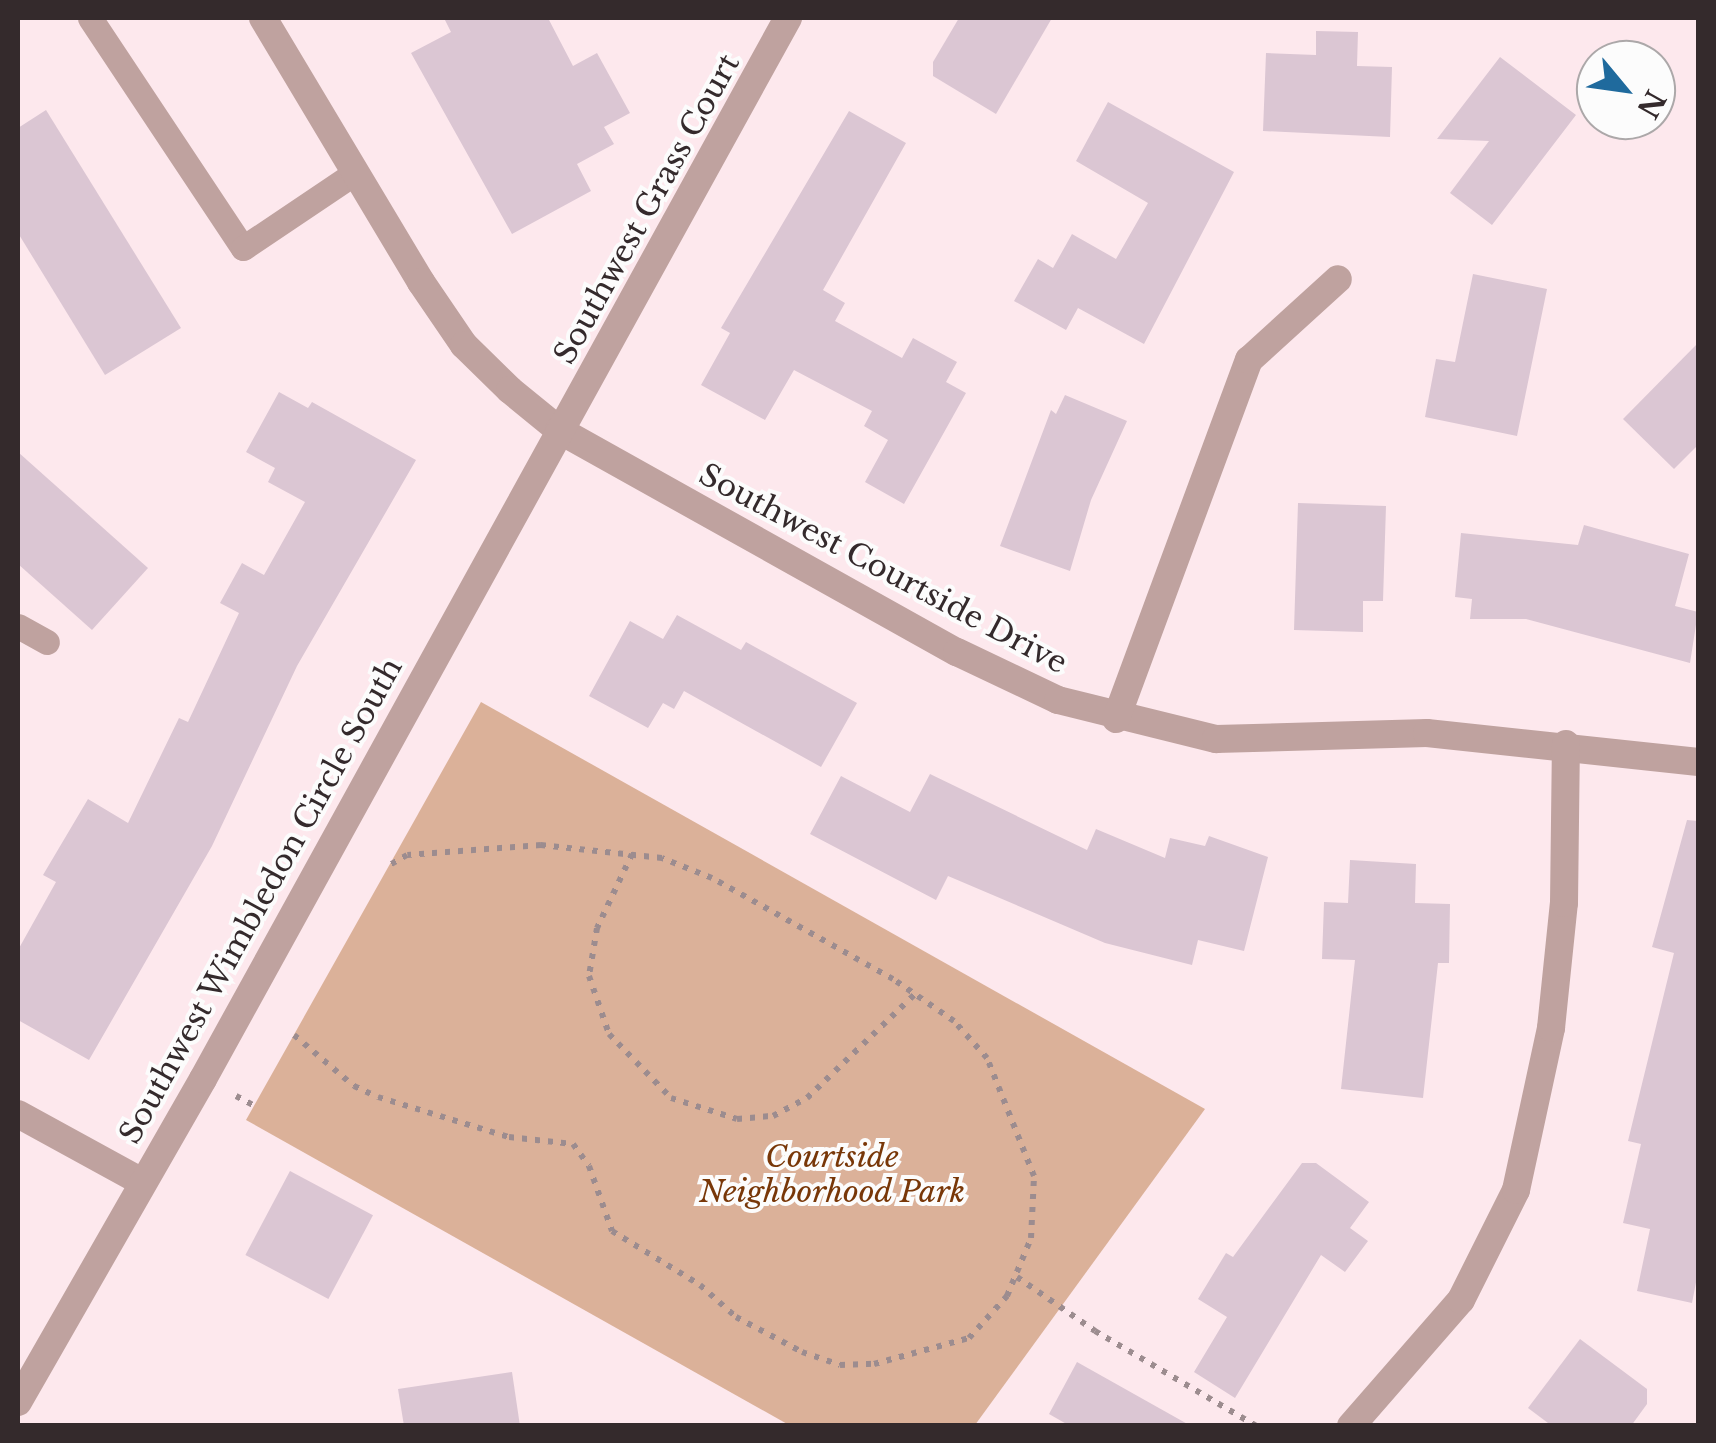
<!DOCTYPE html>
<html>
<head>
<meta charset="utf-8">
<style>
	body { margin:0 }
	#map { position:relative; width:1716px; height:1443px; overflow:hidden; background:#fde8ed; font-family:"Libre Baskerville",serif }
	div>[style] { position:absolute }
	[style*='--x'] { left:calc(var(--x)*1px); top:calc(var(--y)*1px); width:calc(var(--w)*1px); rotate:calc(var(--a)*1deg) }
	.green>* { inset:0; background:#dbb199 }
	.building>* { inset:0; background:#dbc6d3; transform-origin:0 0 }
	.path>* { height:6px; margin-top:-3px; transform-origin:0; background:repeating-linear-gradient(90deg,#9c8c8f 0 5px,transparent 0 13px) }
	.service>* { height:25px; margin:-12.5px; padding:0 12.5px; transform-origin:12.5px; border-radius:12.5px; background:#bfa29f }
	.minor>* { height:28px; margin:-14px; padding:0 14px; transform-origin:14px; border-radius:14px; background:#bfa29f }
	span { translate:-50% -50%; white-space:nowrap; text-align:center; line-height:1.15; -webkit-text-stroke:8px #fcfcfc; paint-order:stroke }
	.street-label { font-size:30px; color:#342a2c }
	.park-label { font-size:30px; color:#783708; font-style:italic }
	.frame { position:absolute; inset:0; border:20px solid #342a2c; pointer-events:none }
	.north { position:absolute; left:1576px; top:40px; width:100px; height:100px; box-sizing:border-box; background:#fcfcfc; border:2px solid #aca8a9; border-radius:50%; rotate:119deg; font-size:28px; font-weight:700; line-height:40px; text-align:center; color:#342a2c }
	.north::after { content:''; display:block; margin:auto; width:35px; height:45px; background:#1f6a9d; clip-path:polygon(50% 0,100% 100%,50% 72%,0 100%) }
</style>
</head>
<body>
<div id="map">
	<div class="green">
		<div style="clip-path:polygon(481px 702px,1205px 1109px,975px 1425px,789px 1425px,246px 1120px)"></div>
	</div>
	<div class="building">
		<div style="clip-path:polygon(444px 18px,548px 18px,573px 66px,597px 53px,630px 113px,604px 127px,614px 144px,577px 164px,591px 191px,512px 234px,411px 53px,451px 32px)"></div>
		<div style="clip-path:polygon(959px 18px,1052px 18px,996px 114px,933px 76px,933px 62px)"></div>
		<div style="clip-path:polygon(1316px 31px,1358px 32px,1357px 66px,1392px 67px,1390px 137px,1263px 131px,1266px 53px,1316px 55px)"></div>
		<div style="clip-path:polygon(1500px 57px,1576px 115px,1492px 225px,1450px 193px,1489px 141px,1437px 139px)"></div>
		<div style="clip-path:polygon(1108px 102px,1234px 172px,1144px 344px,1078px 308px,1066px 330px,1014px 301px,1038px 259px,1053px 268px,1072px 234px,1116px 259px,1148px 203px,1076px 161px)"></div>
		<div style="clip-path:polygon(46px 110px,181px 328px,105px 375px,18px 233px,18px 128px)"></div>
		<div style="clip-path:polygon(849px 111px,906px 143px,823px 290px,845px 303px,835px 321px,902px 358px,913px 338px,957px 362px,946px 382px,966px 393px,904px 504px,865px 482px,888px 440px,864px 426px,872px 411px,794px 370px,765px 420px,701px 385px,730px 333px,721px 328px)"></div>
		<div style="clip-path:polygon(1473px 274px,1547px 289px,1517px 436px,1425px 417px,1436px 359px,1455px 362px)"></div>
		<div style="clip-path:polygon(1698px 343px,1698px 445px,1674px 469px,1623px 419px)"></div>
		<div style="clip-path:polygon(279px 392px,308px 408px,312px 402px,416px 460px,297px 666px,212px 846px,89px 1060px,18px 1020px,18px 950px,56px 882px,43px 875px,88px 799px,128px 823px,179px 718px,188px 722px,239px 613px,220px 603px,242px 563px,264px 575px,305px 502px,268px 482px,275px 468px,246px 452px)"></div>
		<div style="clip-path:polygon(1065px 395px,1127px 421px,1091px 500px,1070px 571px,1000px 546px,1051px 410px,1056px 414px)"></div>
		<div style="clip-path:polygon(18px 452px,148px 568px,92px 630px,18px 564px)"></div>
		<div style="clip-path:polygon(1298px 503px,1386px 506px,1383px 601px,1363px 601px,1363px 632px,1294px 630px)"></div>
		<div style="clip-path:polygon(1584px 525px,1689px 554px,1675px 606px,1698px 612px,1690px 663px,1526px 619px,1470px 619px,1472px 599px,1455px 597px,1461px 533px,1578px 545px)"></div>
		<div style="clip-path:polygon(677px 615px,741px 650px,746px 642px,857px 703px,821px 767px,684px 691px,674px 709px,663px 703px,648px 728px,589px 696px,630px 621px,663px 639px)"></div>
		<div style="clip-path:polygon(930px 774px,1087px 850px,1096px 829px,1165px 858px,1170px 838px,1205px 846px,1209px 836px,1268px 857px,1244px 951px,1198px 940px,1192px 965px,1105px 943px,948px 876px,936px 900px,810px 834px,841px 776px,910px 812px)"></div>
		<div style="clip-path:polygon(1687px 820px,1698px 821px,1698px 1272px,1692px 1303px,1637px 1291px,1650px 1229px,1623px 1223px,1641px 1144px,1628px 1141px,1674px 953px,1652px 947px)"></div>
		<div style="clip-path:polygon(1350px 860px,1416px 864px,1415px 903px,1450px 904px,1449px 963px,1438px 963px,1423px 1098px,1341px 1089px,1355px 960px,1322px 959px,1324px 902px,1348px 903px)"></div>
		<div style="clip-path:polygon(1302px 1163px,1316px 1163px,1369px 1202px,1350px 1228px,1368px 1241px,1345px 1272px,1321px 1255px,1235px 1398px,1194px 1372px,1227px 1317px,1198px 1299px,1226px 1253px,1233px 1257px)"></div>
		<div style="left:290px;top:1171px;width:94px;height:95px;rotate:28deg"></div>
		<div style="clip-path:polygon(1580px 1339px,1647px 1389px,1647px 1404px,1631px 1426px,1552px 1426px,1528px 1408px)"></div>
		<div style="clip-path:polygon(1077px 1362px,1191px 1426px,1070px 1426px,1049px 1414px)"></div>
		<div style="clip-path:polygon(512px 1372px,520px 1426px,404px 1426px,398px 1389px)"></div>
	</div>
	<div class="path">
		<div style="--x:632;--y:854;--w:82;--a:115.3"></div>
		<div style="--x:597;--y:928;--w:49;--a:99.5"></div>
		<div style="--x:589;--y:976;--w:61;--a:71"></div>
		<div style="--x:609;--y:1034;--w:89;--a:45.9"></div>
		<div style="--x:671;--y:1098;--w:69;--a:17.7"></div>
		<div style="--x:737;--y:1119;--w:36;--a:-5"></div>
		<div style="--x:773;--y:1116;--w:38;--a:-28"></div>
		<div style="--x:807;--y:1098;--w:149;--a:-43.9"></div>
		<div style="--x:294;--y:1035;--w:79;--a:40.4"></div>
		<div style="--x:354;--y:1086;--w:26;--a:25"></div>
		<div style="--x:378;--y:1097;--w:137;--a:17"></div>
		<div style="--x:509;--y:1137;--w:64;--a:6.2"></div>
		<div style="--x:573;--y:1144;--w:27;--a:54"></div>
		<div style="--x:589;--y:1166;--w:69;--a:70.5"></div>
		<div style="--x:612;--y:1231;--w:103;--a:31.5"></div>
		<div style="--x:700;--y:1285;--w:48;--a:41.6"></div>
		<div style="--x:736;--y:1317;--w:75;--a:27.9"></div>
		<div style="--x:802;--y:1352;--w:40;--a:18.9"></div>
		<div style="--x:840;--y:1365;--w:34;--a:-2"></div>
		<div style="--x:874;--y:1364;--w:98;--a:-15.3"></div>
		<div style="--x:969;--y:1338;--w:57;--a:-47.9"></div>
		<div style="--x:1007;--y:1296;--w:63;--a:-67.5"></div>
		<div style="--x:1031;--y:1238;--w:62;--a:-87.2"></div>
		<div style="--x:1034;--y:1176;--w:127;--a:-111.7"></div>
		<div style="--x:987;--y:1058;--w:50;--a:-131.7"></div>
		<div style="--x:954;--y:1021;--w:74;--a:-145.5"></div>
		<div style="--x:893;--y:979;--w:207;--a:-150.8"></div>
		<div style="--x:712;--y:878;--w:54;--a:-158.2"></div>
		<div style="--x:662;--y:858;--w:122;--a:-173.9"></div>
		<div style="--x:541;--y:845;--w:134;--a:175.7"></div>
		<div style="--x:407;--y:855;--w:22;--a:150"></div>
		<div style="--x:236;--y:1096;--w:19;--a:28"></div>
		<div style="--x:1017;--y:1277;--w:95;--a:34.7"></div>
		<div style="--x:1095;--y:1331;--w:187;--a:30.5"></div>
	</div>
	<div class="service">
		<div style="--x:90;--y:18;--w:276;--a:56.4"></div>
		<div style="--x:243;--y:248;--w:136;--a:-33.9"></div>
		<div style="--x:18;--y:626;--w:33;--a:29"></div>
	</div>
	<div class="minor">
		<div style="--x:263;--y:18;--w:308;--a:59.1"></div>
		<div style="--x:421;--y:282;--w:76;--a:55.7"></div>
		<div style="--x:464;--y:345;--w:64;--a:44.4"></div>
		<div style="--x:510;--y:390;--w:63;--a:39.2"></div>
		<div style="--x:559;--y:430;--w:456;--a:29.2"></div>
		<div style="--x:957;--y:652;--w:112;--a:25.4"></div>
		<div style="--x:1058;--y:700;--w:163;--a:13.9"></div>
		<div style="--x:1216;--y:739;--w:211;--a:-1.6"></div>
		<div style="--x:1427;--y:733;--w:273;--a:6.1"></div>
		<div style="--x:1116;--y:719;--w:383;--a:-69.7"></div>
		<div style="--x:1249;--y:360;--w:120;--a:-42.3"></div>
		<div style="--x:18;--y:1114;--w:141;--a:28.7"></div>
		<div style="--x:18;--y:1402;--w:372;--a:-60.2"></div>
		<div style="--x:203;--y:1079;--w:1212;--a:-61.13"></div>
		<div style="--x:1351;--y:1426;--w:167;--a:-48.9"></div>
		<div style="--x:1461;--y:1300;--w:123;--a:-63.4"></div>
		<div style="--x:1516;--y:1190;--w:166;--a:-77.8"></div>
		<div style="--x:1551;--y:1028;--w:126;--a:-84.1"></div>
		<div style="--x:1564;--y:903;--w:159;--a:-89.3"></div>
	</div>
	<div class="street-label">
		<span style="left:647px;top:209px;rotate:-61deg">Southwest Grass Court</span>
		<span style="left:883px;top:569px;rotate:28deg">Southwest Courtside Drive</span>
		<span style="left:261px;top:901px;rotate:-61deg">Southwest Wimbledon Circle South</span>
	</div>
	<div class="park-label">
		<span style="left:832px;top:1174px">Courtside<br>Neighborhood Park</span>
	</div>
	<div class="frame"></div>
	<div class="north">N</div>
</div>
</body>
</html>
